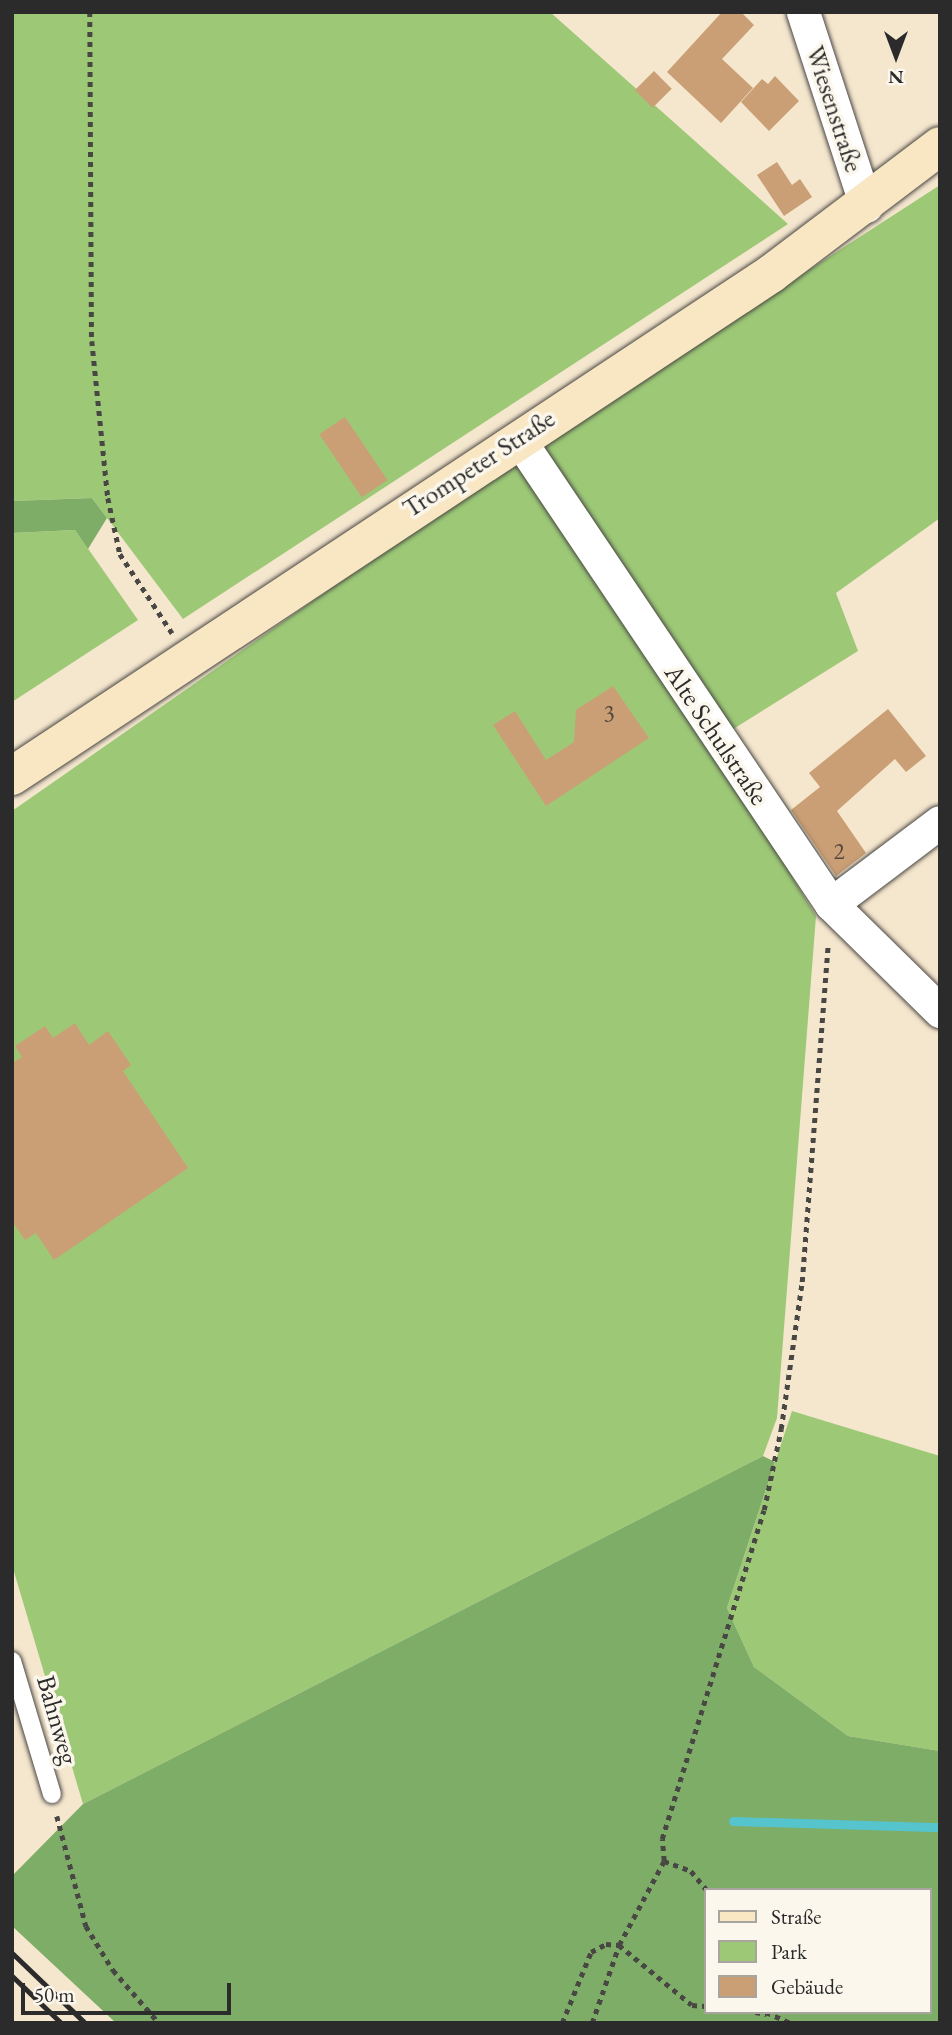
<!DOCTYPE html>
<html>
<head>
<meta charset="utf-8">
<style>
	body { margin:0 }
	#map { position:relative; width:952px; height:2035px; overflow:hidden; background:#f5e6ce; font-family:"EB Garamond",serif }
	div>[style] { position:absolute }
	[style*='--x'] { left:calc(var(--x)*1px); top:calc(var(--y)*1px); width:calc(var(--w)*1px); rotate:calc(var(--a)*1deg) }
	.green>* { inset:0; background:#9dc977 }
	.forest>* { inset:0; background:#7ead68 }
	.stream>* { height:9px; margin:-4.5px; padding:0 4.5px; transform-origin:4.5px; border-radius:4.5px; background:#56c4cc }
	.building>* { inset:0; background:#cb9f75; transform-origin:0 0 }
	.path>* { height:4.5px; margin-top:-2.25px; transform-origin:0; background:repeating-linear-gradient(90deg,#494743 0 5px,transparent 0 10px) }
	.roads { filter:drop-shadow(0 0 2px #494743) drop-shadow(0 0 2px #494743) }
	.lane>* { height:18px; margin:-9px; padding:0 9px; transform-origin:9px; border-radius:9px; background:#fff }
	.street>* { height:33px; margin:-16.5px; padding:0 16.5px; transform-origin:16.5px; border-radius:16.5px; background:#fff }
	.secondary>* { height:38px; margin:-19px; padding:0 19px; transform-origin:19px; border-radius:19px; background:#f9e7c3 }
	.rail>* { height:5px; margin:-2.5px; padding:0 2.5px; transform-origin:2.5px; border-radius:2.5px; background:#2b2b2b }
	span { translate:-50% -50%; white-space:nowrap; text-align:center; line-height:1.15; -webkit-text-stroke:7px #fbf7ec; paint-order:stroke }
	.number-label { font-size:23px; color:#53483e }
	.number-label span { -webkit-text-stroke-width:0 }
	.street-label { font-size:26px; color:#2b2b2b }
	.frame { position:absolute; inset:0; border:14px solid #2b2b2b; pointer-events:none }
	.legend { position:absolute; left:704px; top:1888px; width:228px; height:126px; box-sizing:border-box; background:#fbf7ec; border:2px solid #a8a59f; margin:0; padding:9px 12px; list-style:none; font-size:21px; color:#2b2b2b }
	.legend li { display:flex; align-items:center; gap:14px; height:35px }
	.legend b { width:35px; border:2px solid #a8a59f }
	.north { position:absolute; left:861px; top:21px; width:70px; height:70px; -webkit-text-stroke:5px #fbf7ec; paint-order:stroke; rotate:180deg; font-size:19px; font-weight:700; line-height:28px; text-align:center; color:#2b2b2b }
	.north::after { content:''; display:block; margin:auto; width:24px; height:32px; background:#2b2b2b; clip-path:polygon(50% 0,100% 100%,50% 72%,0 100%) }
	.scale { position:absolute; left:21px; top:1983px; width:210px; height:32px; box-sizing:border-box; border:4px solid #2b2b2b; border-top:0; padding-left:9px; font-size:21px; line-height:24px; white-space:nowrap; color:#2b2b2b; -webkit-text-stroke:5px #fbf7ec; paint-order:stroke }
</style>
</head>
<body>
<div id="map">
	<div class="green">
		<div style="clip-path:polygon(12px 12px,550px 12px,788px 224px,183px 619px,92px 498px,12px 501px)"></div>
		<div style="clip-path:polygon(940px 185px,940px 518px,836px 593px,858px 651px,711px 743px,816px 916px,777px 1418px,763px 1456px,83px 1804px,12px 1565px,12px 811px,509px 464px)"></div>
		<div style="clip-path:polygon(75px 530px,138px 620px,12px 702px,12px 533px)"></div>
		<div style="clip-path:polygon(792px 1411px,940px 1456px,940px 1751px,848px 1736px,754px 1667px,727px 1608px)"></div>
	</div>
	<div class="forest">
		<div style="clip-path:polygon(92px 498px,107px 518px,88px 549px,75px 530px,12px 533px,12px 501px)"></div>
		<div style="clip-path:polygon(evenodd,763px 1456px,775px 1462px,727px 1608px,754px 1667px,848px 1736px,940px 1751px,940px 2023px,116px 2023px,12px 1926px,12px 1876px,83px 1804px,763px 1456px,705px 1890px,929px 1890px,929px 2012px,705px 2012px,705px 1890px)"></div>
	</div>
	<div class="stream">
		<div style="--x:733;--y:1821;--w:207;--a:1.7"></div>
	</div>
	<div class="building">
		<div style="clip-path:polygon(722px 12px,741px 12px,754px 25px,722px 59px,753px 88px,721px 123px,667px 72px)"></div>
		<div style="left:654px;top:71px;width:25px;height:27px;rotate:45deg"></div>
		<div style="clip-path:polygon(775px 76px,799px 101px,769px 131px,741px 102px,762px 79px,768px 84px)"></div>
		<div style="clip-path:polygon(777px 162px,792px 185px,800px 179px,812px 197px,784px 216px,757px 175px)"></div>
		<div style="left:345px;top:417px;width:76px;height:31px;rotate:56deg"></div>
		<div style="clip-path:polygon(613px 686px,649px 738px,546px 806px,493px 725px,515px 711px,546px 760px,574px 742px,576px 710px)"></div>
		<div style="clip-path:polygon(888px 709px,926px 756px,906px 772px,895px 759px,837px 811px,866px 853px,836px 876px,791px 810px,820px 787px,809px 773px)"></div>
		<div style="clip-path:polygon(75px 1023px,89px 1045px,108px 1031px,131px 1065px,123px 1071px,188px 1168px,54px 1260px,36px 1233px,25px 1240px,12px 1221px,12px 1063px,22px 1057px,15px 1046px,45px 1026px,53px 1038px)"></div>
	</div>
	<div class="path">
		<div style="--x:90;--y:12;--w:329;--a:89.7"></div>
		<div style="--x:92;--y:341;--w:158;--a:84.2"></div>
		<div style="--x:108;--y:498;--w:57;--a:77.9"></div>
		<div style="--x:120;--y:554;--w:95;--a:56.6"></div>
		<div style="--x:57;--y:1816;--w:114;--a:75.2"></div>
		<div style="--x:86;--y:1926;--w:52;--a:58.5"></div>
		<div style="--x:113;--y:1970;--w:70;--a:49"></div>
		<div style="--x:664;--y:1861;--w:29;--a:20"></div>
		<div style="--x:691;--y:1871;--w:25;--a:50"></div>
		<div style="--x:755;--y:2012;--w:12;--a:9"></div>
		<div style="--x:766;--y:2012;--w:27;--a:24"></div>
		<div style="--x:562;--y:2023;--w:77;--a:-67.8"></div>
		<div style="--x:591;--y:1952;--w:17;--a:-28"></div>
		<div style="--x:606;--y:1944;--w:13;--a:4"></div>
		<div style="--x:619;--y:1945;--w:94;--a:39.4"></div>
		<div style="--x:692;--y:2005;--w:13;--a:4"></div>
		<div style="--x:592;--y:2023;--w:83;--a:-70.9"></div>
		<div style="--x:619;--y:1945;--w:95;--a:-61.8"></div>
		<div style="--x:664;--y:1861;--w:22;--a:-95"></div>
		<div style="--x:662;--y:1839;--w:344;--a:-72.8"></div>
		<div style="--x:764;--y:1510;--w:83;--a:-78.1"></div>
		<div style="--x:781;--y:1429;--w:148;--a:-81.9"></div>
		<div style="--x:802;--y:1282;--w:340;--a:-85.6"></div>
	</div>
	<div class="roads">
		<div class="lane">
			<div style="--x:12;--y:1661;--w:139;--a:73.3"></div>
		</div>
		<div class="street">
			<div style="--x:803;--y:12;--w:204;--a:72"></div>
			<div style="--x:518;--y:438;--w:561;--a:56.11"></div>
			<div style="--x:831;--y:904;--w:153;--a:44.5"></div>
			<div style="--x:831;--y:904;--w:136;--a:-37"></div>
		</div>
		<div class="secondary">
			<div style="--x:12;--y:776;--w:910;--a:-33.48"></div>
			<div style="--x:771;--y:274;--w:212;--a:-37.1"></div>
		</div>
	</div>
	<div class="rail">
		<div style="--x:12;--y:1953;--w:101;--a:43.8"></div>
		<div style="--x:12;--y:1976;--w:68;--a:43.8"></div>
	</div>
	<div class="number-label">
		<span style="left:609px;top:713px">3</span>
		<span style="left:839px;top:851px">2</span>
	</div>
	<div class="street-label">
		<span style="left:834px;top:109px;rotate:72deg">Wiesenstraße</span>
		<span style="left:479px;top:464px;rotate:-33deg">Trompeter Straße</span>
		<span style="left:716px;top:735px;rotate:56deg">Alte Schulstraße</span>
		<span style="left:57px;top:1720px;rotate:74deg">Bahnweg</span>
	</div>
	<div class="frame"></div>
	<ul class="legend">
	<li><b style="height:9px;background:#f9e7c3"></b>Straße</li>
	<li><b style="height:19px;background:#9dc977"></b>Park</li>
	<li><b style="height:19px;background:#cb9f75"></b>Gebäude</li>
	</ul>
	<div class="north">N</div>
	<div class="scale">50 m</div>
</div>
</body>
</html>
